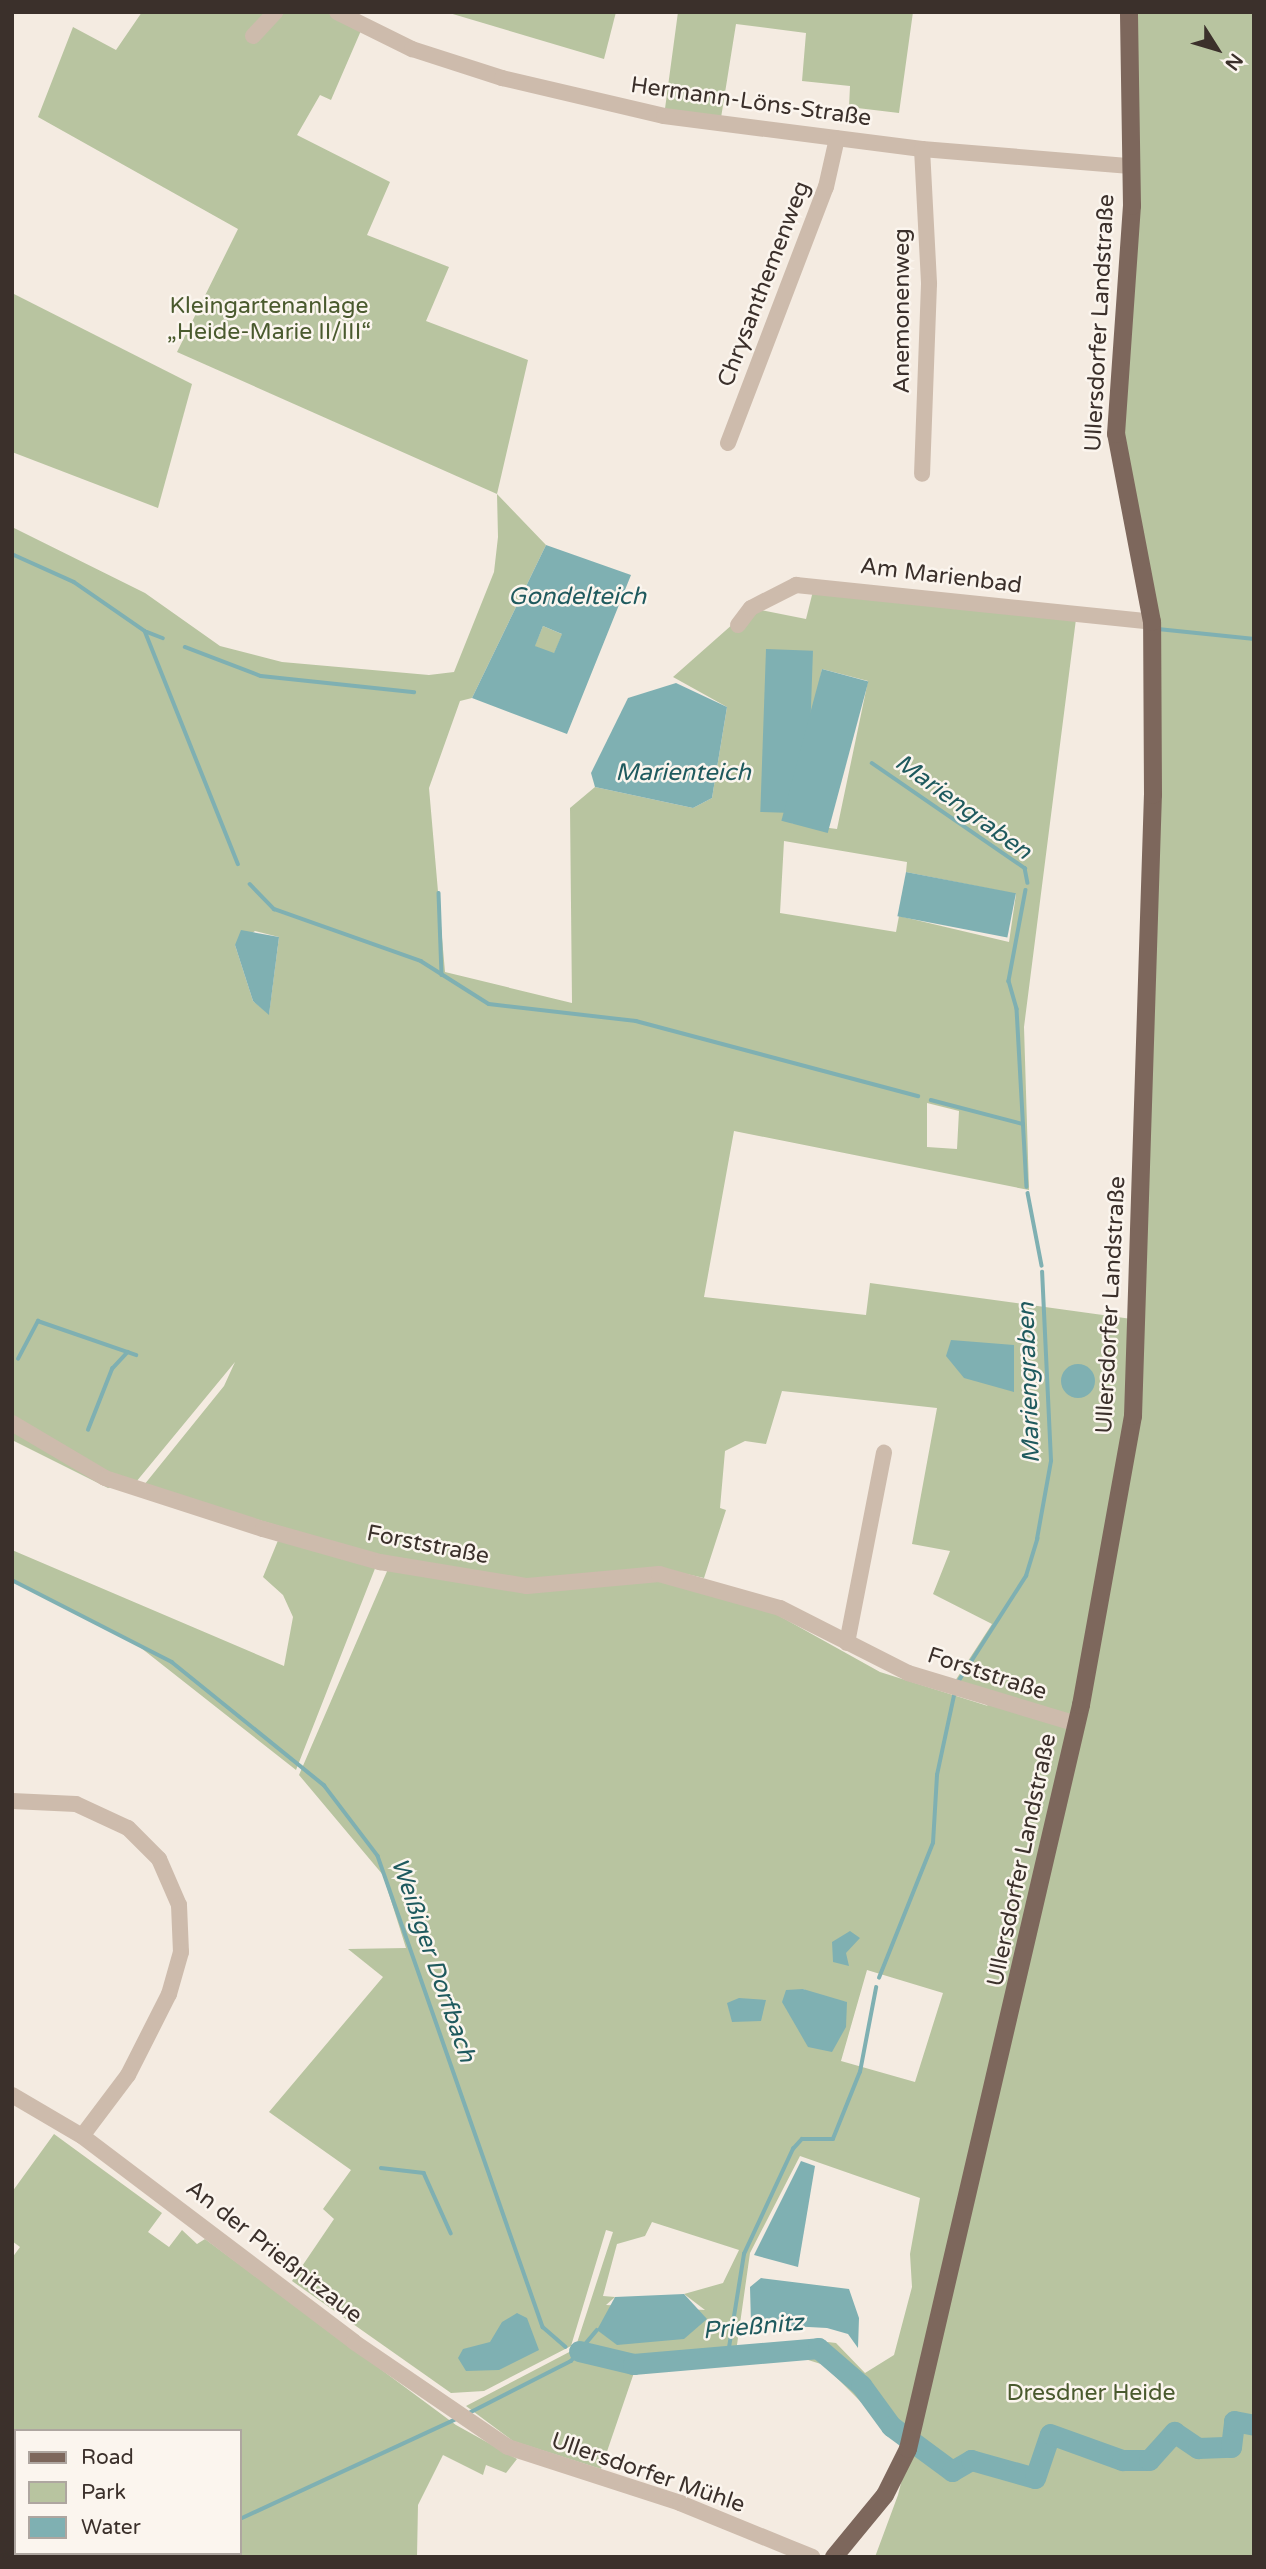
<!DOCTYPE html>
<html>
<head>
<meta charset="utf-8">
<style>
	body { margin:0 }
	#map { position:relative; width:1266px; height:2569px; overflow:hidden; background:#f4ebe1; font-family:"Varela Round",sans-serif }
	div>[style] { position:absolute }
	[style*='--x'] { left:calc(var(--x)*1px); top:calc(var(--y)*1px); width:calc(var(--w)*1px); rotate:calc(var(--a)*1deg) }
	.green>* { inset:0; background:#b8c4a0; transform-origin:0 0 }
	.water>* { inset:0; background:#7fb0b2; transform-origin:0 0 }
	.round { border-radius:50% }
	.stream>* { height:3.5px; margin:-1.75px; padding:0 1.75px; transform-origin:1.75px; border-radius:1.75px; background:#7fb0b2 }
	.river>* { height:21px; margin:-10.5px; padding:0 10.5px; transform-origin:10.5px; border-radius:10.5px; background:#7fb0b2 }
	.minor>* { height:16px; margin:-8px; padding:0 8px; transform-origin:8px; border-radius:8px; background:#cdbbac }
	.major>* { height:18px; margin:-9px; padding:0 9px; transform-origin:9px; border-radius:9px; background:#7d675c }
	span { translate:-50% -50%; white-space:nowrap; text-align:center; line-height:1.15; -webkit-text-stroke:5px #fbf5ee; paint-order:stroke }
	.street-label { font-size:23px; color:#3b302b }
	.park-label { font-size:23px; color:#4a5a2e }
	.water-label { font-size:24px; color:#1f5a5e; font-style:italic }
	.frame { position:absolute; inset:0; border:14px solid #3b302b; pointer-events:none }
	.legend { position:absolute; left:14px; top:2429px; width:228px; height:126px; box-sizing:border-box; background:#fbf5ee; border:2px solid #aea6a0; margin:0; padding:9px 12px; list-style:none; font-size:21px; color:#3b302b }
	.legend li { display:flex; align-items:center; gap:14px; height:35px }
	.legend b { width:35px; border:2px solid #aea6a0 }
	.north { position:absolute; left:1182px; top:14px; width:70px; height:70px; -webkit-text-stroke:5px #fbf5ee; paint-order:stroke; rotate:127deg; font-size:19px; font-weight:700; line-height:28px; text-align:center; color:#3b302b }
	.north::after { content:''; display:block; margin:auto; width:24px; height:32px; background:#3b302b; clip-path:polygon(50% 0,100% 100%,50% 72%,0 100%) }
</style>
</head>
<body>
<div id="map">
	<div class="green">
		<div style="clip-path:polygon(evenodd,142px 12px,337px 12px,363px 26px,331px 100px,320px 95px,297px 135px,390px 182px,367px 235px,449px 267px,426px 321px,528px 360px,497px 494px,546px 545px,472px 698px,460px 701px,429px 788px,445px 972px,572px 1003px,570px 808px,595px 787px,693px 808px,712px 798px,727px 707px,673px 677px,751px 608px,806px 619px,814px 587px,1076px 619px,1024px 1027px,1029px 1190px,734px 1131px,704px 1297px,866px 1315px,870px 1283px,1139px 1320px,1159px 624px,1116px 434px,1132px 12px,1254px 12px,1254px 2557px,875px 2557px,898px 2495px,933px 2356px,913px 2428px,899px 2440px,824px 2365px,805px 2359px,811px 2340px,836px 2343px,865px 2373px,894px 2355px,912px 2287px,910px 2254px,920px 2198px,800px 2156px,750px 2253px,736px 2352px,638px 2361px,601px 2469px,513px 2441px,466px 2406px,575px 2349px,613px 2232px,606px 2230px,571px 2346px,484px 2391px,451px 2393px,292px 2281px,334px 2219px,323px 2209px,351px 2170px,269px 2112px,383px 1977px,348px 1949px,406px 1948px,383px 1875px,299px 1775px,388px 1569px,531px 1593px,657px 1580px,774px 1613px,880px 1672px,988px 1706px,955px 1681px,992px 1624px,933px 1594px,950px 1551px,912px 1544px,937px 1408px,782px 1391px,766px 1444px,745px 1441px,725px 1451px,720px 1508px,726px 1510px,704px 1578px,660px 1568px,527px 1581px,381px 1557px,144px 1485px,224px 1386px,235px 1362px,136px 1482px,108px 1488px,12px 1440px,12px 527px,145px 593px,220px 646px,282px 662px,429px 675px,454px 672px,494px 572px,498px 537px,497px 494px,177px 352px,238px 229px,38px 117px,73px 27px,116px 50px,142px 12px,822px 669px,868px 681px,837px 829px,791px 823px,822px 669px,142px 12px,784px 841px,907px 862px,906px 872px,1016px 894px,1009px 942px,899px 916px,896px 932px,780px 913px,784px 841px,142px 12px,255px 931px,279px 937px,269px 1014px,253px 1001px,235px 945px,255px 931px,142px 12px,927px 1103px,959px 1111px,957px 1149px,927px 1147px,927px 1103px,142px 12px,867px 1970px,943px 1993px,915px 2082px,841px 2061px,867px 1970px,142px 12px,803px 1989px,828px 2001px,847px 2002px,782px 2002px,803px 1989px,142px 12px,652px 2222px,739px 2250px,723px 2283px,684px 2294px,705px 2310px,606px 2305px,615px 2297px,603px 2296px,617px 2244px,645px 2236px,652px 2222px)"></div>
		<div style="clip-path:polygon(446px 12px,616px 12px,604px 59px)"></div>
		<div style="clip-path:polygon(678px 12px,913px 12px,899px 113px,849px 107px,850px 86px,802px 81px,806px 33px,736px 24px,720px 124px,664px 116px)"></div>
		<div style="clip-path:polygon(12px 293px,192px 384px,158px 508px,12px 452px)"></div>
		<div style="left:543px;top:626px;width:21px;height:22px;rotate:23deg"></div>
		<div style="clip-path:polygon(279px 1538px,376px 1566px,296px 1770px,136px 1644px,12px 1581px,12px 1550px,284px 1666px,293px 1617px,283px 1595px,263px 1577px)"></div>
		<div style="clip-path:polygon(evenodd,54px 2134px,162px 2213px,148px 2232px,169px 2247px,182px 2230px,197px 2244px,205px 2239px,456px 2425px,517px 2459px,506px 2473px,486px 2465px,483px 2475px,443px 2455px,418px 2505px,417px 2557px,12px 2557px,12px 2258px,20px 2247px,12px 2241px,12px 2192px,54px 2134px,16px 2431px,240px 2431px,240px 2553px,16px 2553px,16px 2431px)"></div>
	</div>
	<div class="water">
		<div style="clip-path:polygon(evenodd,546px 545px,631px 575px,567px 734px,472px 698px,546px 545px,543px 626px,562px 634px,554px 653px,535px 646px,543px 626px)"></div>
		<div style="left:766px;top:649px;width:47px;height:163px;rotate:2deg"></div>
		<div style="left:822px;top:669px;width:48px;height:157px;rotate:15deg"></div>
		<div style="clip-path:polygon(676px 683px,727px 707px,712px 798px,693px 808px,595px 787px,591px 773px,628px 698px)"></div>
		<div style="left:906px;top:872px;width:112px;height:45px;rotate:11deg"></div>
		<div style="clip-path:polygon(241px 930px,279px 937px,269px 1015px,253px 1001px,235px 945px)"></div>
		<div style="clip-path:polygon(951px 1340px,1014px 1345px,1014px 1392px,964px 1378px,946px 1356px)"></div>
		<div class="round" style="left:1061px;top:1364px;width:34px;height:34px"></div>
		<div style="clip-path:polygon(850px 1931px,860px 1938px,846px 1953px,849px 1966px,833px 1962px,832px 1942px)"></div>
		<div style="clip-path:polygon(803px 1989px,847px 2002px,846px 2027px,832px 2052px,808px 2047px,782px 2002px,786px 1990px)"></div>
		<div style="clip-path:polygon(739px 1998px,766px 2000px,761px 2021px,732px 2022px,727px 2003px)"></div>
		<div style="clip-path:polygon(801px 2161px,815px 2166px,798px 2267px,754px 2255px)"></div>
		<div style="clip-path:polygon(761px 2278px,849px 2289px,859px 2318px,858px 2348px,848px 2334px,827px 2328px,751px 2324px,750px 2287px)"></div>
		<div style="clip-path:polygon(684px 2294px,707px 2319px,684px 2339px,617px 2345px,597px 2330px,615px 2297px)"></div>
		<div style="clip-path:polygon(517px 2313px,527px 2318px,539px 2350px,499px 2370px,466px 2371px,458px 2358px,463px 2349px,490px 2342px,502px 2322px)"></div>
	</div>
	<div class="stream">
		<div style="--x:12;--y:554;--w:68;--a:24.3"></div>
		<div style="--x:74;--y:582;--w:86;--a:34.6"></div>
		<div style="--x:145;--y:631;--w:251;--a:68.2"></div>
		<div style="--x:1158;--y:629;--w:97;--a:5.9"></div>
		<div style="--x:147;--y:632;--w:17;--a:21"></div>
		<div style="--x:185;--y:647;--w:81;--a:20.9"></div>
		<div style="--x:261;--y:676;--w:154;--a:6"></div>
		<div style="--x:872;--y:763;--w:186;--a:34.5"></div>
		<div style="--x:1025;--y:868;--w:15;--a:79"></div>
		<div style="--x:250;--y:884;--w:35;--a:46"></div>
		<div style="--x:274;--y:909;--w:156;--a:19.5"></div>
		<div style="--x:421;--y:961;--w:80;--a:32.3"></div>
		<div style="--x:489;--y:1004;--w:148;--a:6.6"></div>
		<div style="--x:636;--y:1021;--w:292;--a:14.9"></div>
		<div style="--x:1026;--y:890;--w:93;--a:100.6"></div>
		<div style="--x:1009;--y:981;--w:29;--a:74"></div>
		<div style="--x:1017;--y:1009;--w:178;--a:86.8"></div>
		<div style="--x:439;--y:893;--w:82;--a:87.9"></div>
		<div style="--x:931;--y:1100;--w:95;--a:14.6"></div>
		<div style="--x:1028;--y:1193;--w:74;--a:79.1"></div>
		<div style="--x:18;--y:1359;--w:43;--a:-62.2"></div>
		<div style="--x:38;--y:1321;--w:104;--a:19.1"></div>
		<div style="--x:88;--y:1430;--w:66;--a:-68.5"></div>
		<div style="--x:112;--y:1369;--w:23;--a:-47"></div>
		<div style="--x:12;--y:1580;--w:180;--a:27.1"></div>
		<div style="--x:172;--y:1662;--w:196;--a:39"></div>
		<div style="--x:324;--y:1785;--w:89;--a:52.7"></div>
		<div style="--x:378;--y:1856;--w:499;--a:70.7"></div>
		<div style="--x:543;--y:2327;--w:30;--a:41"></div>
		<div style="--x:958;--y:1682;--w:126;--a:-57.3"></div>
		<div style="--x:1026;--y:1576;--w:39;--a:-73"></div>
		<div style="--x:1037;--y:1539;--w:79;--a:-79.8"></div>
		<div style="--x:1051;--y:1461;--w:189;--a:-92.7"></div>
		<div style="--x:879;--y:1978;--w:145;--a:-68.2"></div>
		<div style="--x:933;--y:1843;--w:68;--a:-86.6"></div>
		<div style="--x:937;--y:1775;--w:81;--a:-77.9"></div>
		<div style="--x:381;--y:2168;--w:43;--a:6.6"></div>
		<div style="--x:424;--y:2173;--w:66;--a:65.8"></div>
		<div style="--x:728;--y:2354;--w:101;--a:-80.9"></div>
		<div style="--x:744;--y:2254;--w:116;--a:-65"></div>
		<div style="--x:793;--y:2149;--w:13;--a:-48"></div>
		<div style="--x:802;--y:2139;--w:31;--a:0"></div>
		<div style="--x:833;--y:2139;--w:72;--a:-68.1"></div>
		<div style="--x:860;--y:2072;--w:86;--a:-79.2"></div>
		<div style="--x:469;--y:2413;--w:114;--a:-27"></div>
		<div style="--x:571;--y:2361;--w:40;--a:-50"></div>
		<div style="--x:240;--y:2519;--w:238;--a:-24.8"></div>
		<div style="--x:169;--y:2557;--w:7;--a:-34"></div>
	</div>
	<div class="river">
		<div style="--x:579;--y:2351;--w:56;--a:13.5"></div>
		<div style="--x:633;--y:2364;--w:186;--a:-4.9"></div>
		<div style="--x:818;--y:2348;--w:57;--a:40.7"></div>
		<div style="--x:861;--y:2385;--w:51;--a:53.8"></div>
		<div style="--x:891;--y:2426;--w:76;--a:36.4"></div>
		<div style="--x:952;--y:2471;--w:22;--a:-30"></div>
		<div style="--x:971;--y:2460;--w:66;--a:15.7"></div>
		<div style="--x:1035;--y:2478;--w:46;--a:-71.2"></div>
		<div style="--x:1050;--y:2434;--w:77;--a:19.9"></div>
		<div style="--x:1122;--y:2460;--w:27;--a:0"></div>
		<div style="--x:1149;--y:2460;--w:38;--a:-48"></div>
		<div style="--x:1174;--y:2432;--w:29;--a:34"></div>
		<div style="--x:1198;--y:2448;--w:33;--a:-2"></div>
		<div style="--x:1231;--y:2447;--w:26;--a:-83"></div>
		<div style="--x:1234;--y:2421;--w:20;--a:11"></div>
	</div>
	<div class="minor">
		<div style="--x:337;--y:12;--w:84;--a:26.3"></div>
		<div style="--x:412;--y:49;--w:95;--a:17.9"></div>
		<div style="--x:502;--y:78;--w:166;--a:13.2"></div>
		<div style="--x:664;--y:116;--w:260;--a:7.3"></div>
		<div style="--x:922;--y:149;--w:209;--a:4.7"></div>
		<div style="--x:253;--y:36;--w:33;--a:-47"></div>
		<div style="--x:922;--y:149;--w:135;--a:87"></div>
		<div style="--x:929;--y:284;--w:190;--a:92.1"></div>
		<div style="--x:728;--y:443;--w:274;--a:-69.1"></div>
		<div style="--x:826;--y:187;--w:50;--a:-77.3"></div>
		<div style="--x:738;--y:625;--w:21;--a:-53"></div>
		<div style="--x:751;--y:608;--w:51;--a:-27.1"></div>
		<div style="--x:796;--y:585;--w:358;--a:5.9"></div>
		<div style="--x:12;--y:1423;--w:108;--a:30.6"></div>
		<div style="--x:105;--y:1478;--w:166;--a:17.9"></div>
		<div style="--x:263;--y:1529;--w:122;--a:15.8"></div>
		<div style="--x:380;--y:1562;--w:149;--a:9.3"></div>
		<div style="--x:527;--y:1586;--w:133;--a:-5.2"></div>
		<div style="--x:659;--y:1574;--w:126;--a:15.7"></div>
		<div style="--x:780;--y:1608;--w:144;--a:26.9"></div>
		<div style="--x:908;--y:1673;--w:177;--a:16.8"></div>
		<div style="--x:847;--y:1643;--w:194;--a:-79"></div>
		<div style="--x:12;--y:1801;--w:64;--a:2.7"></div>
		<div style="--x:76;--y:1804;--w:57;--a:24.8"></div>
		<div style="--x:128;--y:1828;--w:44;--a:45"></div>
		<div style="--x:159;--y:1859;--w:50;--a:66.5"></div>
		<div style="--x:179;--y:1905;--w:47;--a:87.6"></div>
		<div style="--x:181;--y:1952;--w:44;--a:105.9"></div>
		<div style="--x:169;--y:1994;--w:91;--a:116.8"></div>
		<div style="--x:128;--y:2075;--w:76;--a:127"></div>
		<div style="--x:12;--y:2095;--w:81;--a:30.4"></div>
		<div style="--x:82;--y:2136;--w:341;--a:37.1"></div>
		<div style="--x:354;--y:2342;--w:186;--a:34.3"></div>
		<div style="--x:508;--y:2447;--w:181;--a:18"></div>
		<div style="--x:680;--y:2503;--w:143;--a:22.2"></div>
	</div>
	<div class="major">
		<div style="--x:834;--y:2557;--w:80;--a:-50.6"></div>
		<div style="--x:885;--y:2495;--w:51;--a:-63.4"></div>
		<div style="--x:908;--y:2449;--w:764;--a:-76.91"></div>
		<div style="--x:1081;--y:1705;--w:294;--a:-79.8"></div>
		<div style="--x:1133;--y:1416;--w:621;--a:-88.16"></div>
		<div style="--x:1153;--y:795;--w:173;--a:-90.3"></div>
		<div style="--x:1152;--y:622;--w:191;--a:-100.8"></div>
		<div style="--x:1116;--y:434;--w:229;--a:-86"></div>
		<div style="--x:1132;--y:206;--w:194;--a:-90.9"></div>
	</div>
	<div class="street-label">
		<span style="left:751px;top:102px;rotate:8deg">Hermann-Löns-Straße</span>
		<span style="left:764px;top:284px;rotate:-69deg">Chrysanthemenweg</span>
		<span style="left:902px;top:311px;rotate:-90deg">Anemonenweg</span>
		<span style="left:1100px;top:323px;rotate:-87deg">Ullersdorfer Landstraße</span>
		<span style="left:941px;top:576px;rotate:7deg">Am Marienbad</span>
		<span style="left:1111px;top:1305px;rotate:-87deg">Ullersdorfer Landstraße</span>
		<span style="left:428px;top:1545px;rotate:11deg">Forststraße</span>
		<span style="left:987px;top:1674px;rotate:18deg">Forststraße</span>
		<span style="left:1022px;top:1860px;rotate:-78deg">Ullersdorfer Landstraße</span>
		<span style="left:274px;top:2252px;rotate:38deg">An der Prießnitzaue</span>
		<span style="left:648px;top:2473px;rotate:19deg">Ullersdorfer Mühle</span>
	</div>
	<div class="park-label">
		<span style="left:269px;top:319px">Kleingartenanlage<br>„Heide-Marie II/III“</span>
		<span style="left:1091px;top:2393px">Dresdner Heide</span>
	</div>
	<div class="water-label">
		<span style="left:577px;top:597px">Gondelteich</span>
		<span style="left:683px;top:773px">Marienteich</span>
		<span style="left:963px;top:807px;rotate:36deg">Mariengraben</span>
		<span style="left:1029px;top:1383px;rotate:-92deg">Mariengraben</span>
		<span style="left:433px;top:1960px;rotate:71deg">Weißiger Dorfbach</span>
		<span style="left:753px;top:2327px;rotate:-5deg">Prießnitz</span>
	</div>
	<div class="frame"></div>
	<ul class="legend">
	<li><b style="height:9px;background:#7d675c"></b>Road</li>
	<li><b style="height:19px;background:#b8c4a0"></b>Park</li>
	<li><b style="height:19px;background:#7fb0b2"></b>Water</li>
	</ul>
	<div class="north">N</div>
</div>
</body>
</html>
